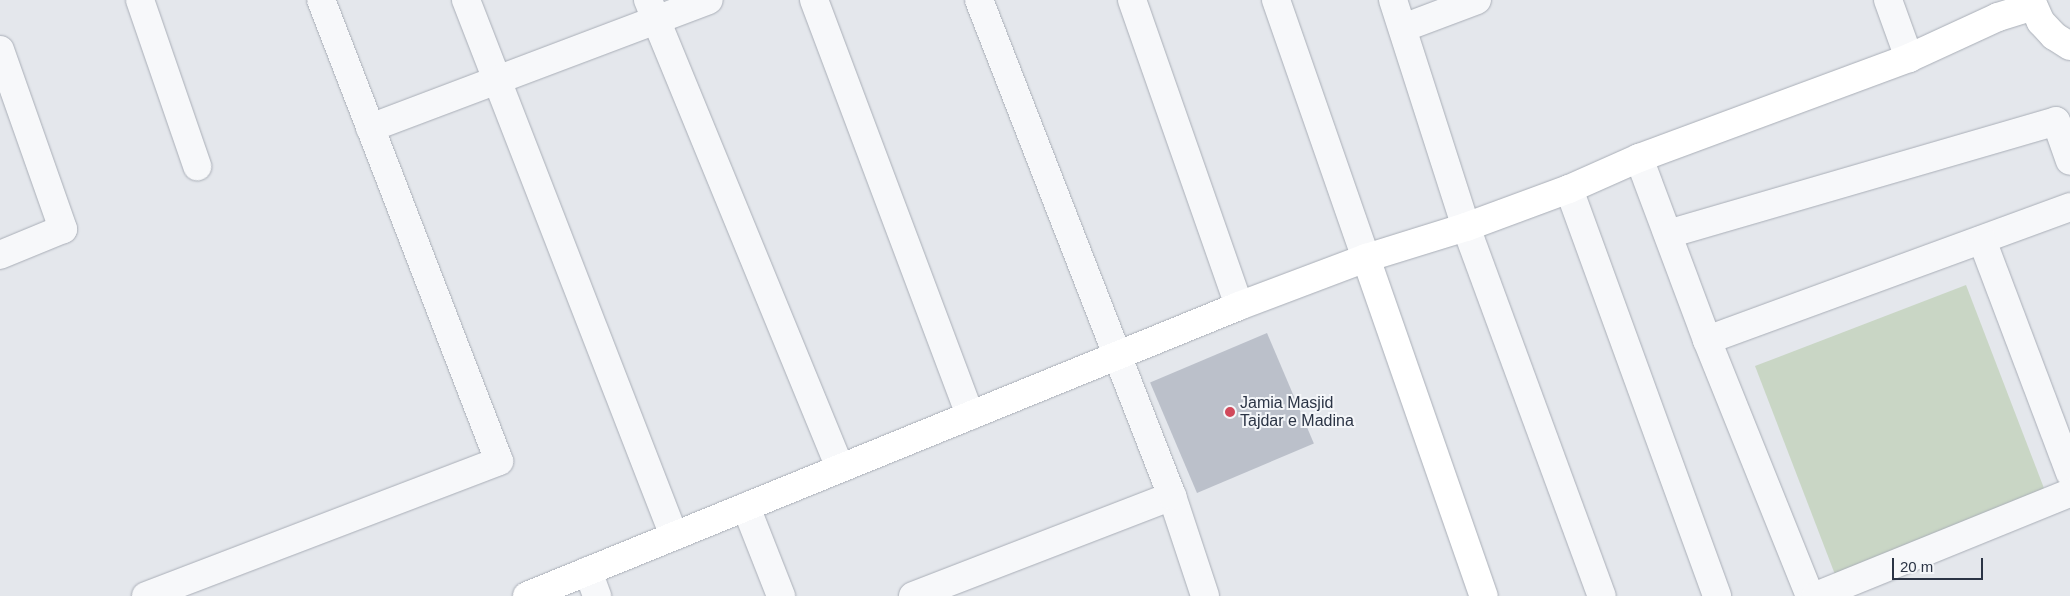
<!DOCTYPE html>
<html>
<head>
<meta charset="utf-8">
<style>
	body { margin:0 }
	#map { position:relative; width:2070px; height:596px; overflow:hidden; background:#e4e7ec; font-family:Helvetica,sans-serif }
	div>[style] { position:absolute }
	[style*='--x'] { left:calc(var(--x)*1px); top:calc(var(--y)*1px); width:calc(var(--w)*1px); rotate:calc(var(--a)*1deg) }
	.green>* { inset:0; background:#c9d6c5; transform-origin:0 0 }
	.building>* { inset:0; background:#bbc0ca; transform-origin:0 0 }
	.roads { filter:drop-shadow(0 0 1px #a9aeb7) drop-shadow(0 0 1px #a9aeb7) }
	.street>* { height:28px; margin:-14px; padding:0 14px; transform-origin:14px; border-radius:14px; background:#f7f8fa }
	.secondary>* { height:28px; margin:-14px; padding:0 14px; transform-origin:14px; border-radius:14px; background:#fff }
	.dots>* { width:14px; height:14px; translate:-50% -50%; box-sizing:border-box; border:2px solid #f4f6f9; border-radius:50% }
	span { translate:-50% -50%; white-space:nowrap; text-align:center; line-height:1.15; -webkit-text-stroke:4px #f4f6f9; paint-order:stroke }
	.poi-label { font-size:16px; color:#2b3445 }
	.left { translate:0 -50%; text-align:left }
	.scale { position:absolute; left:1892px; top:558px; width:91px; height:22px; box-sizing:border-box; border:2px solid #2b3445; border-top:0; padding-left:6px; font-size:15px; line-height:18px; white-space:nowrap; color:#2b3445; -webkit-text-stroke:4px #f4f6f9; paint-order:stroke }
</style>
</head>
<body>
<div id="map">
	<div class="green">
		<div style="left:1966px;top:285px;width:231px;height:226px;rotate:69deg"></div>
	</div>
	<div class="building">
		<div style="left:1267px;top:333px;width:120px;height:127px;rotate:67deg"></div>
	</div>
	<div class="roads">
		<div class="street">
			<div style="--x:140;--y:0;--w:176;--a:71"></div>
			<div style="--x:466;--y:0;--w:575;--a:68.79"></div>
			<div style="--x:648;--y:0;--w:506;--a:67.69"></div>
			<div style="--x:814;--y:0;--w:444;--a:69.4"></div>
			<div style="--x:1132;--y:0;--w:324;--a:70.7"></div>
			<div style="--x:1276;--y:0;--w:273;--a:70.8"></div>
			<div style="--x:1393;--y:0;--w:238;--a:72.2"></div>
			<div style="--x:1466;--y:227;--w:393;--a:69.8"></div>
			<div style="--x:1888;--y:0;--w:62;--a:70.1"></div>
			<div style="--x:1403;--y:28;--w:79;--a:-20.7"></div>
			<div style="--x:0;--y:50;--w:190;--a:70.6"></div>
			<div style="--x:63;--y:229;--w:68;--a:157.6"></div>
			<div style="--x:370;--y:128;--w:362;--a:-20.7"></div>
			<div style="--x:1639;--y:158;--w:194;--a:69.5"></div>
			<div style="--x:1707;--y:340;--w:387;--a:-20.1"></div>
			<div style="--x:1569;--y:189;--w:433;--a:70"></div>
			<div style="--x:1668;--y:234;--w:404;--a:-16.2"></div>
			<div style="--x:2056;--y:121;--w:42;--a:70.7"></div>
			<div style="--x:1982;--y:240;--w:249;--a:69.3"></div>
			<div style="--x:1707;--y:340;--w:276;--a:68.1"></div>
			<div style="--x:1172;--y:496;--w:105;--a:71.7"></div>
			<div style="--x:746;--y:507;--w:96;--a:68.5"></div>
			<div style="--x:588;--y:571;--w:27;--a:70"></div>
			<div style="--x:146;--y:596;--w:378;--a:-20.9"></div>
			<div style="--x:499;--y:461;--w:494;--a:-111.1"></div>
			<div style="--x:913;--y:596;--w:278;--a:-21.1"></div>
			<div style="--x:1172;--y:496;--w:532;--a:-111.26"></div>
			<div style="--x:1816;--y:596;--w:274;--a:-22.1"></div>
		</div>
		<div class="secondary">
			<div style="--x:2031;--y:0;--w:24;--a:66"></div>
			<div style="--x:2041;--y:22;--w:19;--a:47"></div>
			<div style="--x:2054;--y:36;--w:19;--a:32"></div>
			<div style="--x:1366;--y:258;--w:105;--a:-17.2"></div>
			<div style="--x:1466;--y:227;--w:110;--a:-20.3"></div>
			<div style="--x:1569;--y:189;--w:77;--a:-23.9"></div>
			<div style="--x:1639;--y:158;--w:288;--a:-20.3"></div>
			<div style="--x:1909;--y:58;--w:98;--a:-24.7"></div>
			<div style="--x:1998;--y:17;--w:37;--a:-17"></div>
			<div style="--x:527;--y:596;--w:769;--a:-22.16"></div>
			<div style="--x:1239;--y:306;--w:136;--a:-20.7"></div>
			<div style="--x:1366;--y:258;--w:358;--a:70.8"></div>
		</div>
	</div>
	<div class="dots">
		<div style="left:1230px;top:412px;background:#d1495b"></div>
	</div>
	<div class="poi-label">
		<span class="left" style="left:1240px;top:412px">Jamia Masjid<br>Tajdar e Madina</span>
	</div>
	<div class="scale">20 m</div>
</div>
</body>
</html>
